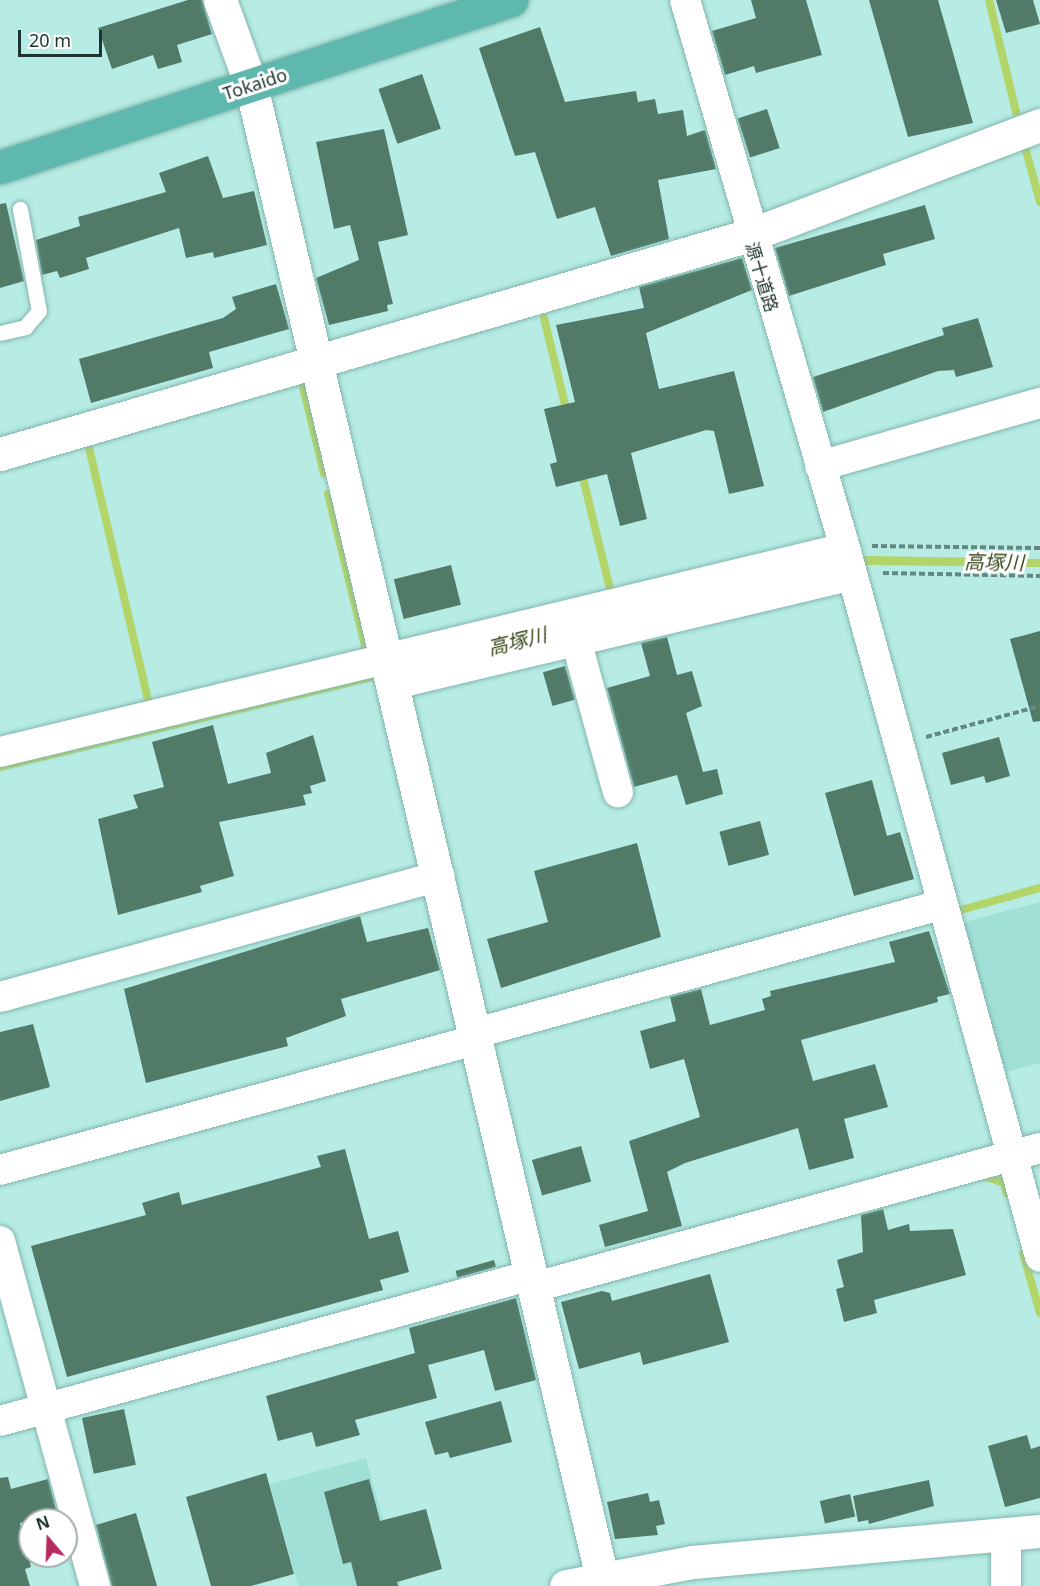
<!DOCTYPE html>
<html>
<head>
<meta charset="utf-8">
<style>
	body { margin:0 }
	#map { position:relative; width:1040px; height:1586px; overflow:hidden; background:#b6ece3; font-family:"Noto Sans","Noto Sans JP",sans-serif }
	div>[style] { position:absolute }
	[style*='--x'] { left:calc(var(--x)*1px); top:calc(var(--y)*1px); width:calc(var(--w)*1px); rotate:calc(var(--a)*1deg) }
	.built>* { inset:0; background:#a1e0d7 }
	.water>* { inset:0; background:#b2d469 }
	.stream>* { height:8px; margin:-4px; padding:0 4px; transform-origin:4px; border-radius:4px; background:#b2d469 }
	.building>* { inset:0; background:#517b68; transform-origin:0 0 }
	.path>* { height:4px; margin-top:-2px; transform-origin:0; background:repeating-linear-gradient(90deg,#638781 0 6px,transparent 0 9px) }
	.roads { filter:drop-shadow(0 0 2px #82b6ae) drop-shadow(0 0 2px #82b6ae) }
	.service>* { height:15px; margin:-7.5px; padding:0 7.5px; transform-origin:7.5px; border-radius:7.5px; background:#fff }
	.minor>* { height:30px; margin:-15px; padding:0 15px; transform-origin:15px; border-radius:15px; background:#fff }
	.tertiary>* { height:33px; margin:-16.5px; padding:0 16.5px; transform-origin:16.5px; border-radius:16.5px; background:#fff }
	.secondary>* { height:33px; margin:-16.5px; padding:0 16.5px; transform-origin:16.5px; border-radius:16.5px; background:#fff }
	.trunk>* { height:33px; margin:-16.5px; padding:0 16.5px; transform-origin:16.5px; border-radius:16.5px; background:#5fb8ae }
	span { translate:-50% -50%; white-space:nowrap; text-align:center; line-height:1.15; -webkit-text-stroke:6px #fff; paint-order:stroke }
	.street-label { font-size:18px; color:#1e3430 }
	.water-label { font-size:20px; color:#3b491d; font-style:italic }
	.north { position:absolute; left:18px; top:1508px; width:60px; height:60px; box-sizing:border-box; background:#fff; border:2px solid #a5aeac; border-radius:50%; rotate:341deg; font-size:16px; font-weight:700; line-height:24px; text-align:center; color:#1e3430 }
	.north::after { content:''; display:block; margin:auto; width:21px; height:27px; background:#b6295d; clip-path:polygon(50% 0,100% 100%,50% 72%,0 100%) }
	.scale { position:absolute; left:18px; top:30px; width:84px; height:27px; box-sizing:border-box; border:3px solid #1e3430; border-top:0; padding-left:8px; font-size:18px; line-height:21px; white-space:nowrap; color:#1e3430; -webkit-text-stroke:4px #fff; paint-order:stroke }
</style>
</head>
<body>
<div id="map">
	<div class="built">
		<div style="clip-path:polygon(1040px 902px,1040px 1063px,1002px 1073px,961px 923px)"></div>
		<div style="clip-path:polygon(366px 1458px,401px 1586px,298px 1586px,270px 1484px)"></div>
	</div>
	<div class="water">
		<div style="clip-path:polygon(868px 556px,1040px 559px,1040px 567px,868px 565px,831px 570px,0 771px,0 763px,829px 561px)"></div>
	</div>
	<div class="stream">
		<div style="--x:989;--y:0;--w:115;--a:76.4"></div>
		<div style="--x:1025;--y:147;--w:57;--a:74.7"></div>
		<div style="--x:544;--y:318;--w:98;--a:76.4"></div>
		<div style="--x:303;--y:387;--w:89;--a:76.3"></div>
		<div style="--x:89;--y:448;--w:262;--a:76.8"></div>
		<div style="--x:581;--y:470;--w:131;--a:76.3"></div>
		<div style="--x:328;--y:494;--w:161;--a:76.3"></div>
		<div style="--x:961;--y:910;--w:82;--a:-15.6"></div>
		<div style="--x:983;--y:1176;--w:22;--a:18"></div>
		<div style="--x:1004;--y:1183;--w:11;--a:75"></div>
		<div style="--x:1023;--y:1253;--w:62;--a:74.2"></div>
	</div>
	<div class="building">
		<div style="clip-path:polygon(188px 0,202px 0,212px 34px,177px 45px,182px 62px,158px 69px,153px 55px,112px 69px,98px 28px)"></div>
		<div style="clip-path:polygon(751px 0,806px 0,822px 55px,756px 73px,754px 66px,725px 75px,712px 31px,756px 18px)"></div>
		<div style="clip-path:polygon(869px 0,938px 0,973px 123px,908px 137px)"></div>
		<div style="clip-path:polygon(996px 0,1033px 0,1040px 24px,1006px 33px)"></div>
		<div style="clip-path:polygon(540px 27px,565px 102px,636px 91px,638px 102px,655px 99px,658px 114px,683px 110px,687px 136px,705px 130px,716px 169px,658px 180px,669px 239px,611px 256px,595px 207px,557px 219px,535px 152px,515px 156px,479px 48px)"></div>
		<div style="left:422px;top:74px;width:58px;height:46px;rotate:71deg"></div>
		<div style="left:767px;top:109px;width:41px;height:31px;rotate:72deg"></div>
		<div style="clip-path:polygon(384px 129px,408px 235px,378px 242px,393px 304px,387px 305px,388px 311px,329px 325px,316px 278px,359px 260px,350px 225px,334px 229px,316px 142px)"></div>
		<div style="clip-path:polygon(208px 156px,223px 198px,254px 191px,267px 245px,214px 258px,213px 252px,186px 258px,179px 228px,86px 258px,89px 269px,60px 278px,57px 271px,42px 275px,36px 240px,80px 226px,78px 217px,166px 192px,159px 173px)"></div>
		<div style="clip-path:polygon(6px 203px,24px 281px,0 288px,0 204px)"></div>
		<div style="clip-path:polygon(925px 205px,935px 239px,883px 254px,886px 265px,789px 296px,775px 248px)"></div>
		<div style="clip-path:polygon(742px 258px,752px 290px,646px 333px,659px 389px,734px 371px,764px 486px,729px 494px,714px 431px,706px 430px,631px 453px,647px 519px,620px 526px,607px 474px,556px 487px,550px 464px,557px 462px,544px 409px,575px 402px,556px 325px,644px 308px,639px 287px)"></div>
		<div style="clip-path:polygon(276px 284px,289px 329px,209px 352px,213px 368px,91px 403px,79px 359px,223px 318px,236px 309px,232px 297px)"></div>
		<div style="clip-path:polygon(978px 318px,993px 367px,956px 377px,954px 370px,938px 371px,823px 412px,813px 377px,944px 335px,942px 328px)"></div>
		<div style="left:451px;top:565px;width:41px;height:59px;rotate:76deg"></div>
		<div style="clip-path:polygon(1040px 631px,1040px 721px,1033px 722px,1010px 639px)"></div>
		<div style="clip-path:polygon(667px 637px,677px 675px,692px 671px,702px 706px,686px 713px,703px 772px,717px 769px,723px 794px,686px 805px,677px 775px,634px 787px,607px 688px,650px 676px,641px 643px)"></div>
		<div style="left:565px;top:666px;width:35px;height:23px;rotate:74deg"></div>
		<div style="clip-path:polygon(213px 725px,228px 784px,271px 773px,266px 753px,313px 735px,326px 781px,310px 786px,312px 793px,303px 795px,306px 805px,219px 822px,234px 876px,200px 886px,202px 892px,118px 915px,98px 819px,138px 808px,133px 795px,164px 787px,152px 742px)"></div>
		<div style="clip-path:polygon(999px 737px,1010px 776px,986px 783px,984px 776px,951px 785px,942px 753px)"></div>
		<div style="clip-path:polygon(872px 780px,887px 836px,900px 832px,914px 879px,854px 896px,825px 793px)"></div>
		<div style="left:760px;top:821px;width:35px;height:42px;rotate:75deg"></div>
		<div style="clip-path:polygon(637px 843px,661px 937px,501px 988px,487px 939px,548px 922px,534px 871px)"></div>
		<div style="clip-path:polygon(360px 916px,367px 942px,428px 928px,440px 970px,341px 999px,346px 1016px,286px 1038px,288px 1046px,146px 1083px,124px 989px)"></div>
		<div style="clip-path:polygon(929px 931px,950px 994px,937px 997px,938px 1002px,801px 1040px,813px 1081px,875px 1064px,888px 1107px,844px 1119px,854px 1158px,809px 1170px,798px 1128px,685px 1163px,667px 1172px,682px 1226px,605px 1247px,599px 1225px,648px 1211px,629px 1141px,700px 1117px,684px 1059px,650px 1069px,640px 1031px,676px 1021px,670px 997px,701px 989px,710px 1025px,765px 1010px,762px 999px,771px 996px,770px 991px,895px 962px,889px 942px)"></div>
		<div style="clip-path:polygon(33px 1024px,50px 1087px,0 1101px,0 1032px)"></div>
		<div style="left:581px;top:1146px;width:37px;height:51px;rotate:74deg"></div>
		<div style="clip-path:polygon(345px 1149px,369px 1239px,398px 1231px,409px 1272px,380px 1280px,383px 1290px,67px 1377px,31px 1246px,146px 1215px,142px 1203px,179px 1192px,182px 1205px,321px 1167px,317px 1156px)"></div>
		<div style="clip-path:polygon(883px 1209px,888px 1230px,909px 1224px,910px 1231px,953px 1229px,966px 1275px,874px 1300px,877px 1313px,844px 1322px,836px 1289px,844px 1287px,837px 1260px,863px 1252px,861px 1215px)"></div>
		<div style="left:494px;top:1260px;width:7px;height:40px;rotate:74deg"></div>
		<div style="clip-path:polygon(710px 1274px,729px 1342px,643px 1365px,640px 1352px,579px 1369px,561px 1302px,602px 1291px,610px 1293px,612px 1301px)"></div>
		<div style="clip-path:polygon(516px 1298px,536px 1380px,495px 1391px,484px 1350px,428px 1365px,437px 1398px,355px 1420px,360px 1435px,316px 1447px,312px 1432px,278px 1441px,266px 1396px,415px 1353px,409px 1328px)"></div>
		<div style="clip-path:polygon(501px 1401px,512px 1442px,450px 1458px,448px 1452px,435px 1455px,425px 1422px)"></div>
		<div style="left:124px;top:1409px;width:57px;height:43px;rotate:78deg"></div>
		<div style="clip-path:polygon(1027px 1435px,1031px 1449px,1040px 1446px,1040px 1498px,1005px 1507px,988px 1446px)"></div>
		<div style="clip-path:polygon(266px 1473px,294px 1574px,251px 1586px,211px 1586px,186px 1497px)"></div>
		<div style="clip-path:polygon(8px 1477px,11px 1489px,48px 1479px,57px 1513px,20px 1523px,31px 1567px,25px 1569px,30px 1586px,0 1586px,0 1478px)"></div>
		<div style="clip-path:polygon(369px 1479px,380px 1521px,426px 1509px,442px 1569px,397px 1582px,398px 1586px,357px 1586px,351px 1562px,343px 1564px,324px 1492px)"></div>
		<div style="clip-path:polygon(929px 1480px,934px 1506px,869px 1524px,868px 1520px,858px 1522px,853px 1496px)"></div>
		<div style="clip-path:polygon(648px 1493px,650px 1502px,659px 1500px,665px 1524px,656px 1526px,658px 1535px,615px 1539px,607px 1502px)"></div>
		<div style="left:850px;top:1494px;width:23px;height:31px;rotate:77deg"></div>
		<div style="clip-path:polygon(136px 1513px,157px 1586px,112px 1586px,96px 1525px)"></div>
	</div>
	<div class="path">
		<div style="--x:872;--y:546;--w:168;--a:0.7"></div>
		<div style="--x:883;--y:573;--w:157;--a:1.1"></div>
		<div style="--x:926;--y:737;--w:118;--a:-15.2"></div>
	</div>
	<div class="roads">
		<div class="service">
			<div style="--x:0;--y:333;--w:26;--a:-13"></div>
			<div style="--x:25;--y:327;--w:21;--a:-49"></div>
			<div style="--x:39;--y:311;--w:104;--a:-100.6"></div>
		</div>
		<div class="minor">
			<div style="--x:685;--y:0;--w:571;--a:73.72"></div>
			<div style="--x:845;--y:548;--w:735;--a:74.62"></div>
			<div style="--x:820;--y:466;--w:229;--a:-16"></div>
			<div style="--x:576;--y:640;--w:158;--a:74.6"></div>
			<div style="--x:395;--y:684;--w:470;--a:-13.4"></div>
			<div style="--x:0;--y:752;--w:869;--a:-13.57"></div>
			<div style="--x:0;--y:997;--w:456;--a:-15.4"></div>
			<div style="--x:476;--y:1033;--w:484;--a:-15.4"></div>
			<div style="--x:0;--y:1170;--w:496;--a:-15.3"></div>
			<div style="--x:0;--y:1241;--w:358;--a:74.6"></div>
			<div style="--x:535;--y:1287;--w:524;--a:-15.39"></div>
			<div style="--x:0;--y:1421;--w:552;--a:-15.35"></div>
			<div style="--x:1006;--y:1534;--w:52;--a:90"></div>
		</div>
		<div class="tertiary">
			<div style="--x:251;--y:85;--w:1542;--a:76.77"></div>
			<div style="--x:0;--y:454;--w:781;--a:-16.28"></div>
			<div style="--x:750;--y:235;--w:310;--a:-20.8"></div>
			<div style="--x:566;--y:1586;--w:128;--a:-10.8"></div>
			<div style="--x:692;--y:1562;--w:349;--a:-5.1"></div>
		</div>
		<div class="secondary">
			<div style="--x:220;--y:0;--w:90;--a:70"></div>
		</div>
		<div class="trunk">
			<div style="--x:0;--y:167;--w:538;--a:-18.1"></div>
		</div>
	</div>
	<div class="street-label">
		<span style="left:255px;top:84px;rotate:-18deg">Tokaido</span>
		<span style="left:762px;top:277px;rotate:73deg">源十道路</span>
	</div>
	<div class="water-label">
		<span style="left:994px;top:562px;rotate:1deg">高塚川</span>
		<span style="left:517px;top:641px;rotate:-14deg">高塚川</span>
	</div>
	<div class="north">N</div>
	<div class="scale">20 m</div>
</div>
</body>
</html>
